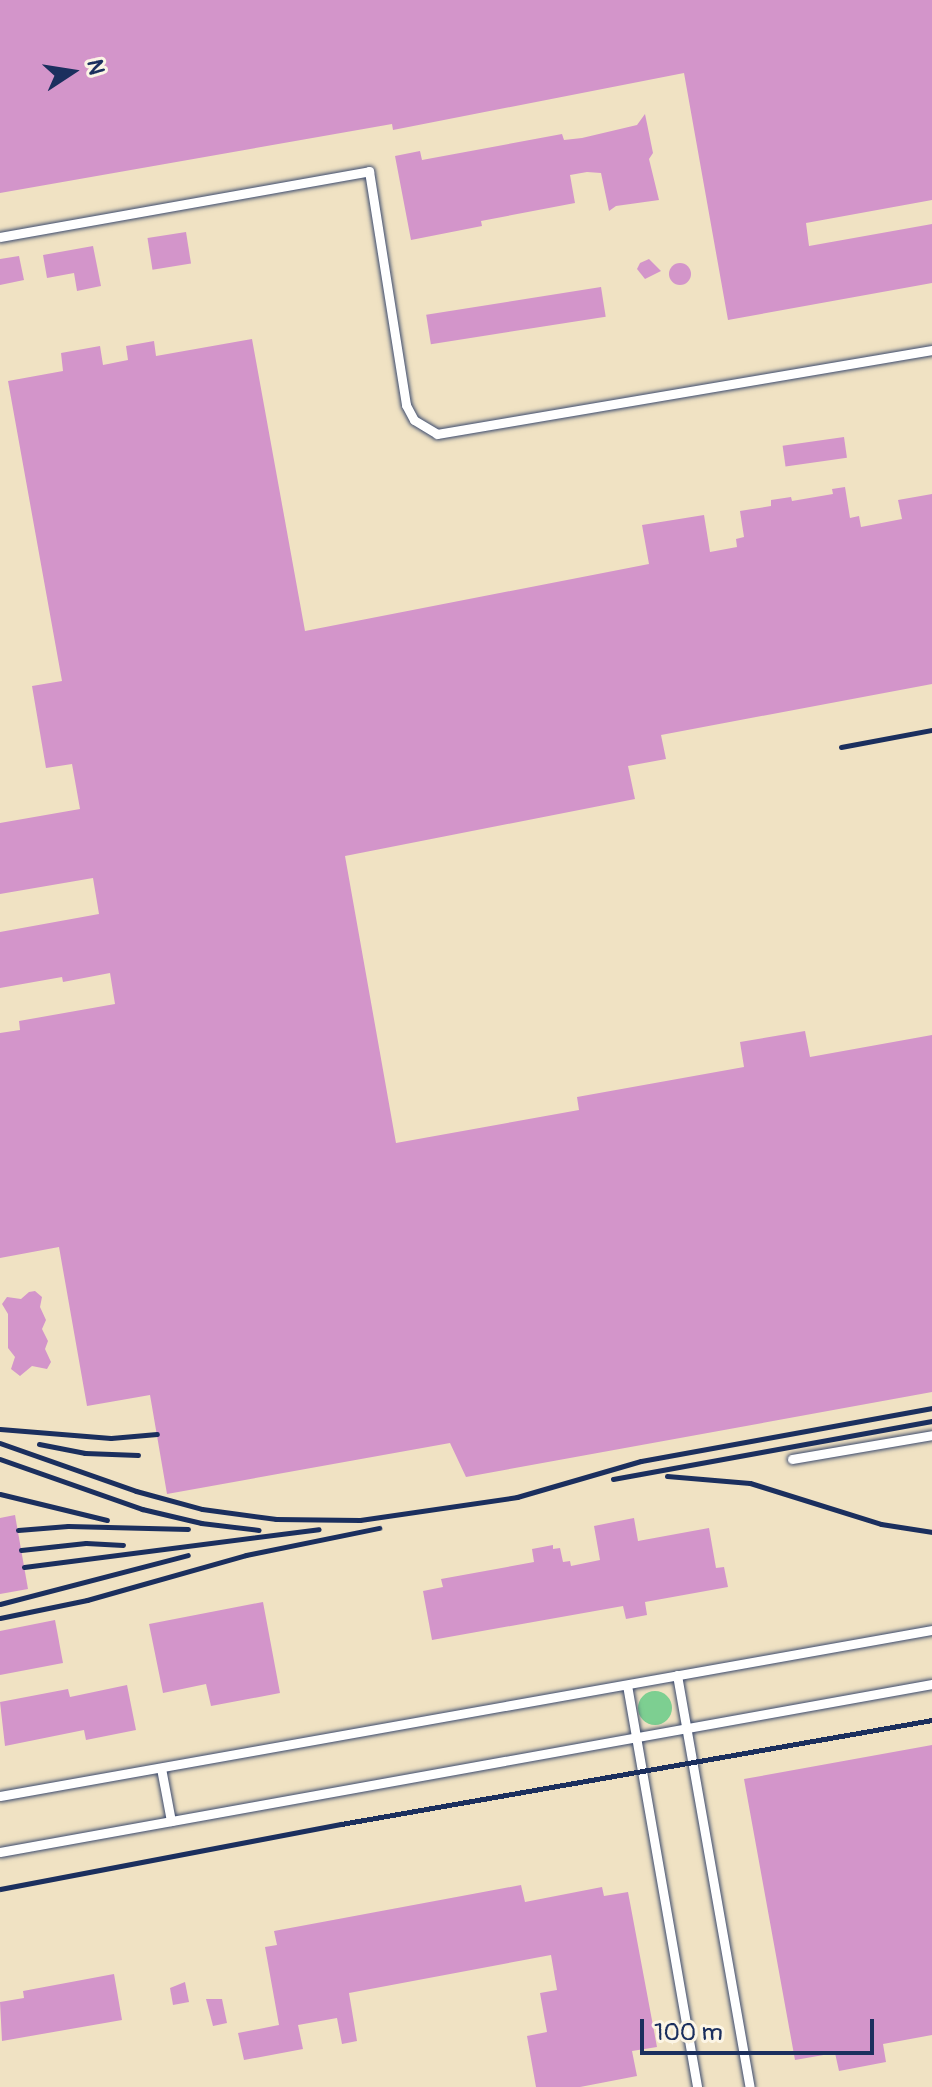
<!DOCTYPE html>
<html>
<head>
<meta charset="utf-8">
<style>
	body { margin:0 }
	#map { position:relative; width:932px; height:2087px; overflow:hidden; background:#f0e2c3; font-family:Pangolin,sans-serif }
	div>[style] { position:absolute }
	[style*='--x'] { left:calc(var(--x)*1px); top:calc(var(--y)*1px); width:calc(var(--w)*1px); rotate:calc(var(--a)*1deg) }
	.green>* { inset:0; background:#7dcf91 }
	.round { border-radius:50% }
	.building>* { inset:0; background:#d395ca; transform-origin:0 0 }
	.roads { filter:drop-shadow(0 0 2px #3b4a6d) drop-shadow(0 0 2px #3b4a6d) }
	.service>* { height:9px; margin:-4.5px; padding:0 4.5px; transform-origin:4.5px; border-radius:4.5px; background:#fff }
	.rail>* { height:5px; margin:-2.5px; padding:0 2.5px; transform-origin:2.5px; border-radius:2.5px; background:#1b2f5e }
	span { translate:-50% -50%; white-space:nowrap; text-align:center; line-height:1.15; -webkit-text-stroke:7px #fcf5e5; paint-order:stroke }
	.north { position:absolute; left:32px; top:32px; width:80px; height:80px; -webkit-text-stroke:6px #fcf5e5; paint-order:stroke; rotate:78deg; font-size:22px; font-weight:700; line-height:32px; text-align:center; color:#1b2f5e }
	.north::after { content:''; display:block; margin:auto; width:28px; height:36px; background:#1b2f5e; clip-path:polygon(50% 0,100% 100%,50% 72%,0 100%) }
	.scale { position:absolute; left:640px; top:2019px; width:234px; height:36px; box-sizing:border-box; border:4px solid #1b2f5e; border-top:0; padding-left:10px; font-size:24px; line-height:28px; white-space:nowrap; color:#1b2f5e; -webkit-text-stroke:6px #fcf5e5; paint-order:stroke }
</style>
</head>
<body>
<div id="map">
	<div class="green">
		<div class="round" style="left:638px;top:1691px;width:34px;height:34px"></div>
	</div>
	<div class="building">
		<div style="clip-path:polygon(0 0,932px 0,932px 200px,806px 223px,809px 246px,932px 224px,932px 283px,728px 320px,684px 73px,393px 130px,392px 124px,0 193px)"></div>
		<div style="clip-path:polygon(645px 114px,653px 153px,649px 159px,659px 200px,616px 206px,609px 211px,601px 173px,587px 172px,570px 175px,575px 203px,481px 221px,482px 226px,411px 240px,395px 156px,420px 151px,422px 160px,562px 134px,564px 140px,582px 138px,637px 125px)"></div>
		<div style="left:186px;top:232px;width:32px;height:39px;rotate:81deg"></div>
		<div style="clip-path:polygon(93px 246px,101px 286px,77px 291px,74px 273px,47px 278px,43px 255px)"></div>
		<div style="clip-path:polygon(19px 256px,24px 280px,0 285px,0 259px)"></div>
		<div style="clip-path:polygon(649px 259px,661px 271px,645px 279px,637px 269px,640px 263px)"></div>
		<div class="round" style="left:669px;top:263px;width:22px;height:22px"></div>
		<div style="left:601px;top:287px;width:30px;height:177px;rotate:81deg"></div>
		<div style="clip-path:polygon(252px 339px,305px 631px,649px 564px,642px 525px,704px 515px,710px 552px,737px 547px,736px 539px,744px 537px,740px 511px,771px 506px,771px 500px,791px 497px,792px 501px,833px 494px,832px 489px,845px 487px,850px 518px,859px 516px,861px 527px,902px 519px,898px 500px,932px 494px,932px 684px,661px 735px,666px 759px,628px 766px,635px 799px,345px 856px,396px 1143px,579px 1110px,577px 1097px,744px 1067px,740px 1042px,805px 1031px,810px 1057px,932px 1035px,932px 1392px,466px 1477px,450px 1443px,167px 1494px,150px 1395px,87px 1406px,59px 1247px,0 1258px,0 1033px,20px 1030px,19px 1021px,115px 1004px,110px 973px,63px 982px,62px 977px,0 988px,0 932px,99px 914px,93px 878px,0 894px,0 823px,80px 809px,72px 764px,46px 768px,32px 686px,62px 681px,8px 381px,63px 371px,61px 353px,100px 346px,103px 365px,128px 360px,126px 346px,154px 341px,156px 356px)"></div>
		<div style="left:844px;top:437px;width:21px;height:62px;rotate:82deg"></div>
		<div style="clip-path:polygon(29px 1292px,35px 1291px,42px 1297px,40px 1307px,46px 1320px,42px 1329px,48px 1341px,45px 1349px,51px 1362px,47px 1369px,32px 1366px,20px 1376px,11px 1369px,15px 1357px,8px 1348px,8px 1314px,2px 1304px,7px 1297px,21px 1299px)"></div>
		<div style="clip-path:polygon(15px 1515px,28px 1589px,0 1594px,0 1518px)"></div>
		<div style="clip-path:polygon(634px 1518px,638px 1541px,709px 1528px,716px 1568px,724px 1567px,728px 1587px,645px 1602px,647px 1615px,626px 1619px,623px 1606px,432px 1640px,423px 1591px,443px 1587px,441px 1579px,534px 1562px,532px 1549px,553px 1545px,553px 1549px,560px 1548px,563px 1562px,570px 1561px,571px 1566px,600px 1560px,594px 1526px)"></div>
		<div style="clip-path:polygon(263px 1602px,280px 1693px,211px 1706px,206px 1684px,163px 1693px,149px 1624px)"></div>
		<div style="clip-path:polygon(55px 1620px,63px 1663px,0 1675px,0 1631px)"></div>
		<div style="clip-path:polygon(127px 1685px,136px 1730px,86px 1740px,84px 1730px,5px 1746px,0 1702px,68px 1689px,70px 1697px)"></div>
		<div style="clip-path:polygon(932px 1745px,932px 2035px,883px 2044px,886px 2062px,839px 2071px,835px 2053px,795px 2060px,744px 1779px)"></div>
		<div style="clip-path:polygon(521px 1885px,525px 1902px,602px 1887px,604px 1896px,628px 1892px,657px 2047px,632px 2051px,637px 2076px,580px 2087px,536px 2087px,527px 2036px,547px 2032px,540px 1993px,557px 1990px,551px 1955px,349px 1993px,357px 2041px,342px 2044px,337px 2018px,298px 2025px,303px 2049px,244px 2060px,238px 2033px,279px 2025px,265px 1947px,277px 1945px,274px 1931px)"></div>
		<div style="clip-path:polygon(114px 1974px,122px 2020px,2px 2041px,0 2002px,24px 1998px,23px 1991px)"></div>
		<div style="clip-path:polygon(185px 1982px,189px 2002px,173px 2005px,170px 1988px)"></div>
		<div style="clip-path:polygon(206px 1999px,222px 1999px,227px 2023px,213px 2026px)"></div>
	</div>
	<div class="roads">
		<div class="service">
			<div style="--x:0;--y:237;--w:375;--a:-10.1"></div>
			<div style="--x:369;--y:171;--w:237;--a:81"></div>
			<div style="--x:406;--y:405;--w:17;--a:62"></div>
			<div style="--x:414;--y:420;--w:27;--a:31"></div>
			<div style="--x:437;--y:434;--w:502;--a:-9.63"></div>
			<div style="--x:792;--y:1459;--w:142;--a:-9.7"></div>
			<div style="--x:677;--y:1675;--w:418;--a:80"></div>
			<div style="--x:627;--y:1685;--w:408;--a:80.1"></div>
			<div style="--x:161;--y:1768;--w:54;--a:79.3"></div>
			<div style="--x:0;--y:1796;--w:947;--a:-10.1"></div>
			<div style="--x:0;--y:1852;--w:947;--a:-10.22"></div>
		</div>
	</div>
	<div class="rail">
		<div style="--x:841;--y:747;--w:93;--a:-10.6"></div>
		<div style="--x:0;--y:1429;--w:111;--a:4.6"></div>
		<div style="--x:111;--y:1438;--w:46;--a:-5"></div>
		<div style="--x:0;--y:1443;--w:144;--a:19.4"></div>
		<div style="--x:136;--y:1491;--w:68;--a:15.3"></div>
		<div style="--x:202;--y:1509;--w:75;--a:7.7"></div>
		<div style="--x:276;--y:1519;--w:84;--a:0.7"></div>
		<div style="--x:360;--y:1520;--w:159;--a:-8.3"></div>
		<div style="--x:517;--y:1497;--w:129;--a:-16.2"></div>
		<div style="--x:641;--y:1461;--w:296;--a:-10.3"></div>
		<div style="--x:39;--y:1444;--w:47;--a:11.1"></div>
		<div style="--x:85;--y:1453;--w:53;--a:2.2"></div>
		<div style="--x:0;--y:1459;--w:151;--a:19.4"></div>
		<div style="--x:142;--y:1509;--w:61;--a:13.3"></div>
		<div style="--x:201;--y:1523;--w:58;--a:6.9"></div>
		<div style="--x:667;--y:1476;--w:83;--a:4.8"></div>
		<div style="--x:750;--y:1483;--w:137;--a:17.4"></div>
		<div style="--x:881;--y:1524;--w:52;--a:8.9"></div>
		<div style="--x:613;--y:1479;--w:324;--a:-10.3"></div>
		<div style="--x:0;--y:1494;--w:110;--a:13.7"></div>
		<div style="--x:18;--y:1530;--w:50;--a:-4.6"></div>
		<div style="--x:68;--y:1526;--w:120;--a:1.4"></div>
		<div style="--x:21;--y:1550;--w:65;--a:-6.1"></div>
		<div style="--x:86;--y:1543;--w:37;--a:3"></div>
		<div style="--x:24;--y:1567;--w:297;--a:-7.3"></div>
		<div style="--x:0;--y:1604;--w:194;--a:-14.6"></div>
		<div style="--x:0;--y:1618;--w:89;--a:-11.7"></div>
		<div style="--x:87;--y:1600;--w:165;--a:-15.8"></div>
		<div style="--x:246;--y:1555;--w:136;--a:-11.5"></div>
		<div style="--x:0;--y:1889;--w:347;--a:-10.8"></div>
		<div style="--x:341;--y:1824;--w:600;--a:-9.98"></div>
	</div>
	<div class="north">N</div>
	<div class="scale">100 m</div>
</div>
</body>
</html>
